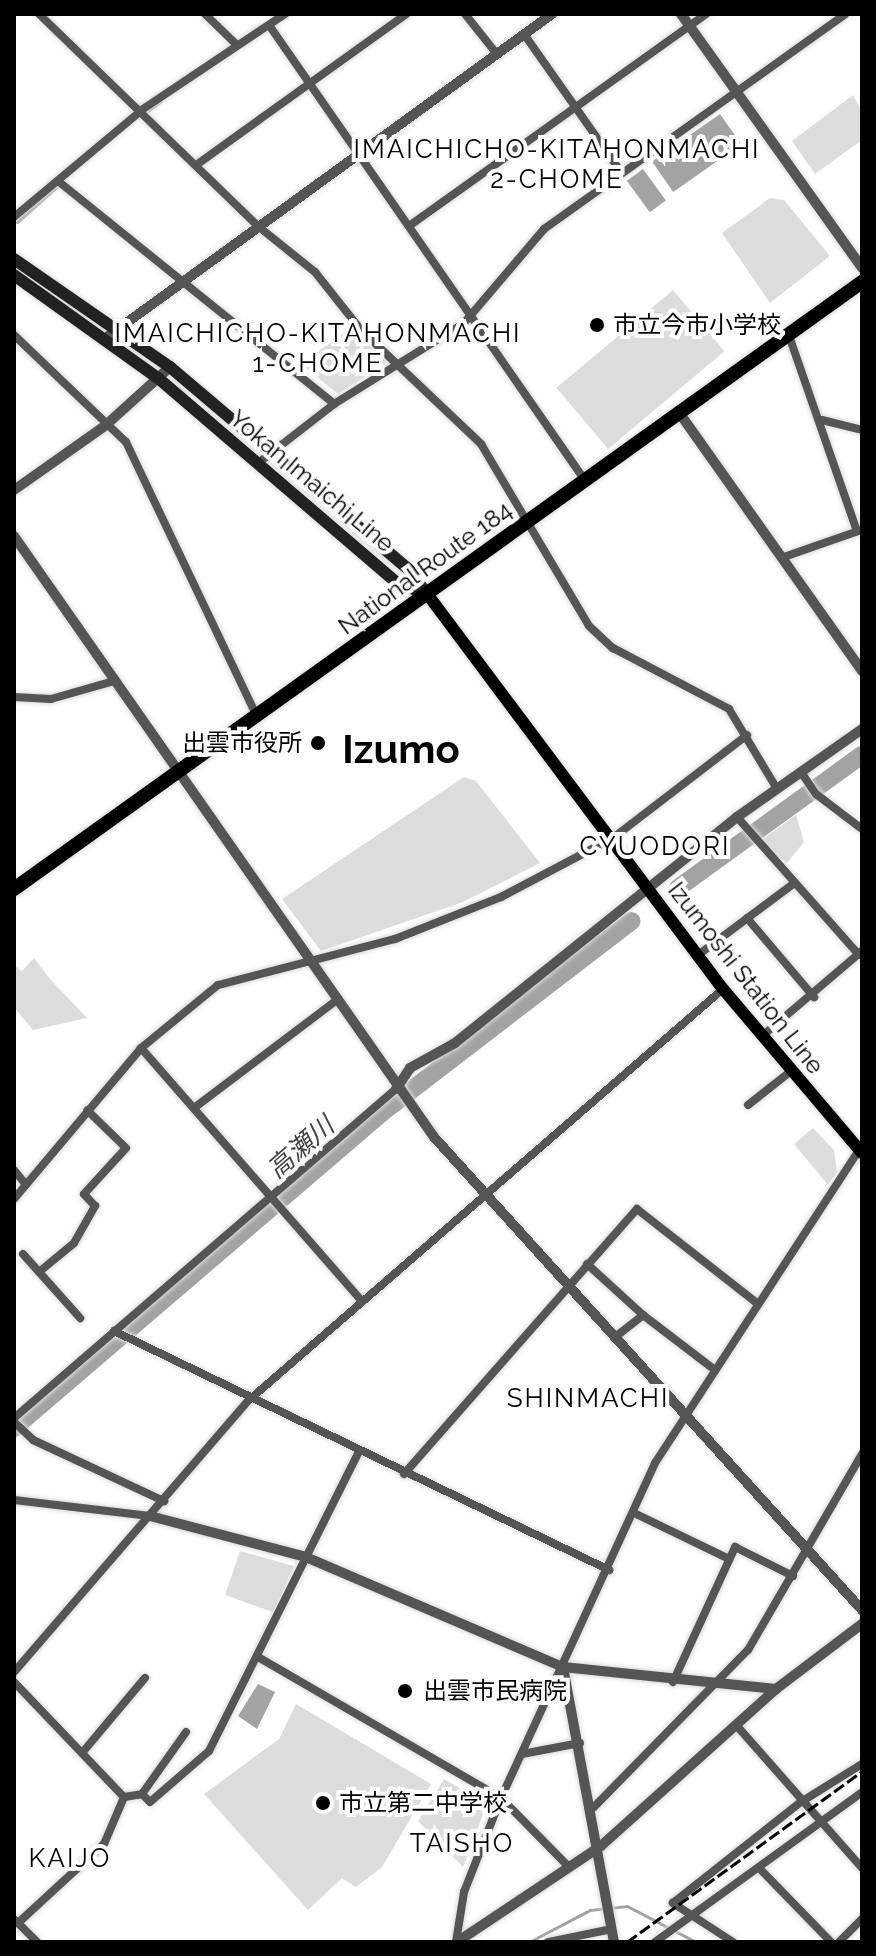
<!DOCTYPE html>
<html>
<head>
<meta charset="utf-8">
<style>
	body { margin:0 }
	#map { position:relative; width:876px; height:1956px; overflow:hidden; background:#fff; font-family:Raleway,"Noto Sans JP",sans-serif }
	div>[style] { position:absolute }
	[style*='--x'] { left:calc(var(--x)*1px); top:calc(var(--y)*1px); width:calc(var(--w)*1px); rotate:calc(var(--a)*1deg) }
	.green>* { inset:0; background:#dcdcdc; transform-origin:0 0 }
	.water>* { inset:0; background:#a3a3a3; transform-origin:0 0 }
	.stream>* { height:3px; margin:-1.5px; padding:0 1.5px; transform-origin:1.5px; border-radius:1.5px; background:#a3a3a3 }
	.river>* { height:18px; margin:-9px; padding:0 9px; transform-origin:9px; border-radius:9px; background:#a3a3a3 }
	.roads { filter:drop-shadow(0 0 2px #dbdbdb) drop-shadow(0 0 2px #dbdbdb) }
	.minor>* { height:8px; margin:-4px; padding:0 4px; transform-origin:4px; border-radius:4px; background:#555 }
	.tertiary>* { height:10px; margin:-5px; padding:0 5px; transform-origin:5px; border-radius:5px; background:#555 }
	.secondary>* { height:12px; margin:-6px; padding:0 6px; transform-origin:6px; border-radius:6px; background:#222 }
	.primary>* { height:12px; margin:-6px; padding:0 6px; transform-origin:6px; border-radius:6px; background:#000 }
	.trunk>* { height:14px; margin:-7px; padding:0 7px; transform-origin:7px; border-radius:7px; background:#000 }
	.rail>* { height:3px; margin-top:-1.5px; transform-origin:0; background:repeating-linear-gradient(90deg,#000 0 12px,transparent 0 16px) }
	.dots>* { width:22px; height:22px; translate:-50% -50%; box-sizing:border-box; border:4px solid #fff; border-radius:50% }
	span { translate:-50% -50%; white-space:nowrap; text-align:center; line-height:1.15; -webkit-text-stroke:8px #fff; paint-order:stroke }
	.poi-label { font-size:24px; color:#000 }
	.left { translate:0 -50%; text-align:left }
	.right { translate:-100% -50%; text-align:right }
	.street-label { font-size:24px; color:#000 }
	.neighbourhood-label { font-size:26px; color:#000; letter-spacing:2px }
	.water-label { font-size:26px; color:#444; font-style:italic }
	.town-label { font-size:40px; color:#000; font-weight:700 }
	.frame { position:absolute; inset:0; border:16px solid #000; pointer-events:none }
</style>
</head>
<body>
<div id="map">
	<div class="green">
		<div style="clip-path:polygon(853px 95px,862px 111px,862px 140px,815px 174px,792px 141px)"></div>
		<div style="clip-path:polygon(770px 198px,784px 200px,830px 256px,770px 303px,722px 233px)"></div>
		<div style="left:673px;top:290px;width:80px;height:152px;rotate:50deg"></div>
		<div style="clip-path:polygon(350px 328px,387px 362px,338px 394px,301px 364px)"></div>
		<div style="clip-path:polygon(464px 777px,476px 781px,540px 863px,463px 902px,321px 951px,282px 899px)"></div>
		<div style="clip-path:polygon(796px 815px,804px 842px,787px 863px,760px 841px)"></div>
		<div style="clip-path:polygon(34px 958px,49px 978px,87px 1018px,33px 1030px,14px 1007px,14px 965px,22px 971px)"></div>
		<div style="clip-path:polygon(813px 1128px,834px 1150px,837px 1172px,828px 1185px,794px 1144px)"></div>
		<div style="clip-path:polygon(240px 1551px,294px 1566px,273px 1612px,225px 1595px)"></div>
		<div style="clip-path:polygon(296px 1704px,431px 1784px,382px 1867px,356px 1887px,342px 1878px,308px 1910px,204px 1794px,279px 1739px)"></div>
		<div style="clip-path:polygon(444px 1779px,487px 1804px,463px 1867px,418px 1821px)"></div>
	</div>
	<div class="water">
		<div style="left:720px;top:114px;width:37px;height:83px;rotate:55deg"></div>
		<div style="left:643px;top:169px;width:39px;height:20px;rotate:54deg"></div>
		<div style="clip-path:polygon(258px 1684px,275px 1692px,257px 1729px,238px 1716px)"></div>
	</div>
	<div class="stream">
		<div style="--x:145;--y:113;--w:20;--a:-37"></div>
		<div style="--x:17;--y:222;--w:56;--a:-41.4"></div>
		<div style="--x:529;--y:1942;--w:69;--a:-27.7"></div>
		<div style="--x:590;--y:1910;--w:37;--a:-6"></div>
		<div style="--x:627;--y:1906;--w:78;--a:27.6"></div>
	</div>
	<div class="river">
		<div style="--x:678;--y:888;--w:227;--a:-35.9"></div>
		<div style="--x:14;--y:1428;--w:487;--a:-40.6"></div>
		<div style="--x:384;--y:1111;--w:312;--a:-37.5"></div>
	</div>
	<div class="roads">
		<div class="minor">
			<div style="--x:39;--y:14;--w:306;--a:44.1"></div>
			<div style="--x:259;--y:227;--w:72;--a:38.8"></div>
			<div style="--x:315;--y:272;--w:74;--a:51.6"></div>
			<div style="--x:361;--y:330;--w:166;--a:43.5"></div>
			<div style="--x:481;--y:444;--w:212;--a:59.3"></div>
			<div style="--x:589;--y:626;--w:33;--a:43"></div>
			<div style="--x:613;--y:648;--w:131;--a:27.7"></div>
			<div style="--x:729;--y:709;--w:93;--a:59"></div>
			<div style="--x:205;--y:14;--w:45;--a:44.1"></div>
			<div style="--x:465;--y:14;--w:50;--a:51.5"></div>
			<div style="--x:269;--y:25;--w:553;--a:55.25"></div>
			<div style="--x:524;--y:34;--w:169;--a:54.9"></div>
			<div style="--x:199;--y:163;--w:255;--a:-35.7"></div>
			<div style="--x:58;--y:181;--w:355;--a:38.9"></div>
			<div style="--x:14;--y:217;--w:168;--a:-39.9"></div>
			<div style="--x:143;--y:109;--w:171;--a:-33.8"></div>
			<div style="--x:409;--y:226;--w:365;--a:-35.5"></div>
			<div style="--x:788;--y:333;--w:210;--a:70.8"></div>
			<div style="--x:14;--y:335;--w:155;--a:43.7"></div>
			<div style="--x:126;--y:442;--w:305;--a:64.5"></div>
			<div style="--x:822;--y:420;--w:41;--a:14"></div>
			<div style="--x:257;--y:464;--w:98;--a:-37.9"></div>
			<div style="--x:334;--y:404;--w:153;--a:-31.9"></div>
			<div style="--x:464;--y:323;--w:123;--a:-49.6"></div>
			<div style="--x:544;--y:229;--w:370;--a:-35.5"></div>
			<div style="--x:781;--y:558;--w:85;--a:-19.3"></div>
			<div style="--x:14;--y:697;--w:37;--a:3"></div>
			<div style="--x:51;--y:699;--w:66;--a:-15.9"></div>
			<div style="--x:801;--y:772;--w:27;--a:56"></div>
			<div style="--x:816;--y:794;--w:58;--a:37.3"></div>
			<div style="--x:737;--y:817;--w:184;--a:48.5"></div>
			<div style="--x:747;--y:918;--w:104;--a:49.7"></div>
			<div style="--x:698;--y:955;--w:117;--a:-36.7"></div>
			<div style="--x:761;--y:1037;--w:133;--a:-40.4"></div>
			<div style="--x:141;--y:1048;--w:335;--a:48.9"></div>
			<div style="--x:748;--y:1105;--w:53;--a:-38.2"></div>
			<div style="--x:194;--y:1108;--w:181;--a:-37.1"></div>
			<div style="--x:14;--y:1170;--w:19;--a:51"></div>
			<div style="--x:14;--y:1199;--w:197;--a:-49.9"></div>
			<div style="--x:141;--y:1048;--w:99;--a:-39.3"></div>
			<div style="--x:218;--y:985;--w:183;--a:-14.6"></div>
			<div style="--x:395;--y:939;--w:114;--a:-21.6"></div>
			<div style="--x:501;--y:897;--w:127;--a:-27.8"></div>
			<div style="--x:613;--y:838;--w:169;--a:-37.5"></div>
			<div style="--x:23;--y:1254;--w:86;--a:48.3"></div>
			<div style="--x:587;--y:1264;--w:76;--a:42.3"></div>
			<div style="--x:39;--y:1272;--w:45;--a:-39.6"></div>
			<div style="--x:74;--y:1243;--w:43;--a:-60.4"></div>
			<div style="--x:95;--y:1206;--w:16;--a:-133"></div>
			<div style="--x:84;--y:1194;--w:62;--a:-47.6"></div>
			<div style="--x:126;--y:1148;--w:54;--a:-135.7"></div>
			<div style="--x:114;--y:1331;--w:550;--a:25.77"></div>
			<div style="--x:619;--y:1334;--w:31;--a:-38"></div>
			<div style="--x:643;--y:1315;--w:91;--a:37.4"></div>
			<div style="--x:14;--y:1418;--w:504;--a:-40.74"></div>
			<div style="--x:14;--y:1422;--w:26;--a:43"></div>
			<div style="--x:33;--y:1440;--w:145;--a:25"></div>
			<div style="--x:404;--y:1474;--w:353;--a:-48.7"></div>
			<div style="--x:637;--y:1209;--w:154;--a:38.1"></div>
			<div style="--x:14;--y:1500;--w:137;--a:6.7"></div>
			<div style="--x:634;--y:1513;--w:106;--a:25.8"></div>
			<div style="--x:258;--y:1657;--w:281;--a:30.1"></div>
			<div style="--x:501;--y:1798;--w:97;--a:45.4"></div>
			<div style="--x:14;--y:1672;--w:359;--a:-49.2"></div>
			<div style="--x:249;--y:1400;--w:627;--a:-40.93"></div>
			<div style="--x:14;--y:1682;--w:159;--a:46.3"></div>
			<div style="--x:124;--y:1797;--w:18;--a:-9"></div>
			<div style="--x:142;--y:1794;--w:11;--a:45"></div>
			<div style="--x:150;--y:1802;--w:78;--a:-40.8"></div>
			<div style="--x:209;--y:1751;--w:335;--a:-63.4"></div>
			<div style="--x:673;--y:1682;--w:149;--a:-65.3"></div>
			<div style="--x:735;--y:1547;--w:65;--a:26.6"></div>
			<div style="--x:737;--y:1726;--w:189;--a:48.6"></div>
			<div style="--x:82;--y:1753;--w:98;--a:-50"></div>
			<div style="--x:522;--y:1754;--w:59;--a:-10.7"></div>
			<div style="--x:142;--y:1794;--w:76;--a:-54.6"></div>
			<div style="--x:594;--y:1807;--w:220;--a:-45.6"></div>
			<div style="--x:748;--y:1650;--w:227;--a:-59.8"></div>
			<div style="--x:762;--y:1871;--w:99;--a:45.8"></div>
			<div style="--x:15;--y:1920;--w:31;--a:45"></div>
			<div style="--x:18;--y:1923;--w:117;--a:-42.6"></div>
			<div style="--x:104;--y:1844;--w:51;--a:-66.9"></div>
			<div style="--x:456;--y:1942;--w:51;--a:-80.9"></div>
			<div style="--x:464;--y:1892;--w:101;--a:-68.5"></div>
			<div style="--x:501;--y:1798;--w:369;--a:-65.3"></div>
			<div style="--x:655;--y:1463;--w:379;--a:-56.9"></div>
			<div style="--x:548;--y:1942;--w:65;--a:-11.5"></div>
			<div style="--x:655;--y:1942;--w:256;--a:-35.9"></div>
			<div style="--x:733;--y:1942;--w:72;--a:-147"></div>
			<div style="--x:673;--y:1903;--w:163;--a:-38.3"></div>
			<div style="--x:801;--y:1802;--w:72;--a:-31.9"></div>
			<div style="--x:839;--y:1942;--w:33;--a:-45"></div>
		</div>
		<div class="tertiary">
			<div style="--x:681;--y:14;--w:312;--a:54.5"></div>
			<div style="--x:107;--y:337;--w:550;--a:-35.97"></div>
			<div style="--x:678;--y:411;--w:319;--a:54.7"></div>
			<div style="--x:14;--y:490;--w:113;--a:-35.2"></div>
			<div style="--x:106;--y:425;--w:86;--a:-42.2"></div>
			<div style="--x:14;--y:536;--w:733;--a:55.05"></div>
			<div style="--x:434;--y:1137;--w:638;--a:47.86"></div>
			<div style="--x:396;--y:1089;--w:25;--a:-56"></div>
			<div style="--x:410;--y:1068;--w:51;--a:-29.1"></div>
			<div style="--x:455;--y:1043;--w:361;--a:-38.7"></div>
			<div style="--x:737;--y:817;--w:153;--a:-35.1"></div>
			<div style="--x:150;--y:1516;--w:161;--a:14.7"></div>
			<div style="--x:306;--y:1557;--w:280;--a:23.2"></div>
			<div style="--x:563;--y:1667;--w:214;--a:5.9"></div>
			<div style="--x:563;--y:1667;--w:280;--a:79.5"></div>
			<div style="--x:457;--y:1942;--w:173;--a:-33.7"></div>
			<div style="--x:601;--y:1846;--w:235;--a:-41.9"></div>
			<div style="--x:776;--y:1689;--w:108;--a:-37.1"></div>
		</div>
		<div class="secondary">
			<div style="--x:14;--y:259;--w:190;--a:34.7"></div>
			<div style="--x:170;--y:367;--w:314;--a:40.3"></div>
			<div style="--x:409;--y:570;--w:31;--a:53"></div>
			<div style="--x:14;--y:275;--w:177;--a:35.6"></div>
			<div style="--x:158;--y:378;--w:313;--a:40.6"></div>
			<div style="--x:396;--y:582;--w:31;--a:22"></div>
		</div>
		<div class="primary">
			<div style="--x:428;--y:595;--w:492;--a:53.2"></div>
			<div style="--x:723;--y:989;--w:215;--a:49.7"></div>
		</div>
		<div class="trunk">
			<div style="--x:14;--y:889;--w:1043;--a:-35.6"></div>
		</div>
	</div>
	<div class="rail">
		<div style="--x:627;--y:1942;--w:291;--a:-36"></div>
	</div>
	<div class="dots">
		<div style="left:597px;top:325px;background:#000"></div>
		<div style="left:318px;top:743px;background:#000"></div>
		<div style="left:405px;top:1691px;background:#000"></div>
		<div style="left:323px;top:1803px;background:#000"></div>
	</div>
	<div class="poi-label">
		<span class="left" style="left:613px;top:325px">市立今市小学校</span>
		<span class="right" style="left:302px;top:743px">出雲市役所</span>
		<span class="left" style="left:423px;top:1691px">出雲市民病院</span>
		<span class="left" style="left:339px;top:1803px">市立第二中学校</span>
	</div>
	<div class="street-label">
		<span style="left:312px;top:481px;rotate:40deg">Yokan Imaichi Line</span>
		<span style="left:425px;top:568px;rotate:-36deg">National Route 184</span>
		<span style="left:746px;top:978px;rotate:52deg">Izumoshi Station Line</span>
	</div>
	<div class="neighbourhood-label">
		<span style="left:557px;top:165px">IMAICHICHO-KITAHONMACHI<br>2-CHOME</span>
		<span style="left:318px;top:349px">IMAICHICHO-KITAHONMACHI<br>1-CHOME</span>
		<span style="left:655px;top:847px">CYUODORI</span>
		<span style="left:588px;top:1399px">SHINMACHI</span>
		<span style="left:462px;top:1844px">TAISHO</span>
		<span style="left:70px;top:1859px">KAIJO</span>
	</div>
	<div class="water-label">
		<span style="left:301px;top:1148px;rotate:-41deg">高瀬川</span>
	</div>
	<div class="town-label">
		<span style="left:401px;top:749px">Izumo</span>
	</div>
	<div class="frame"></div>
</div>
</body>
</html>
